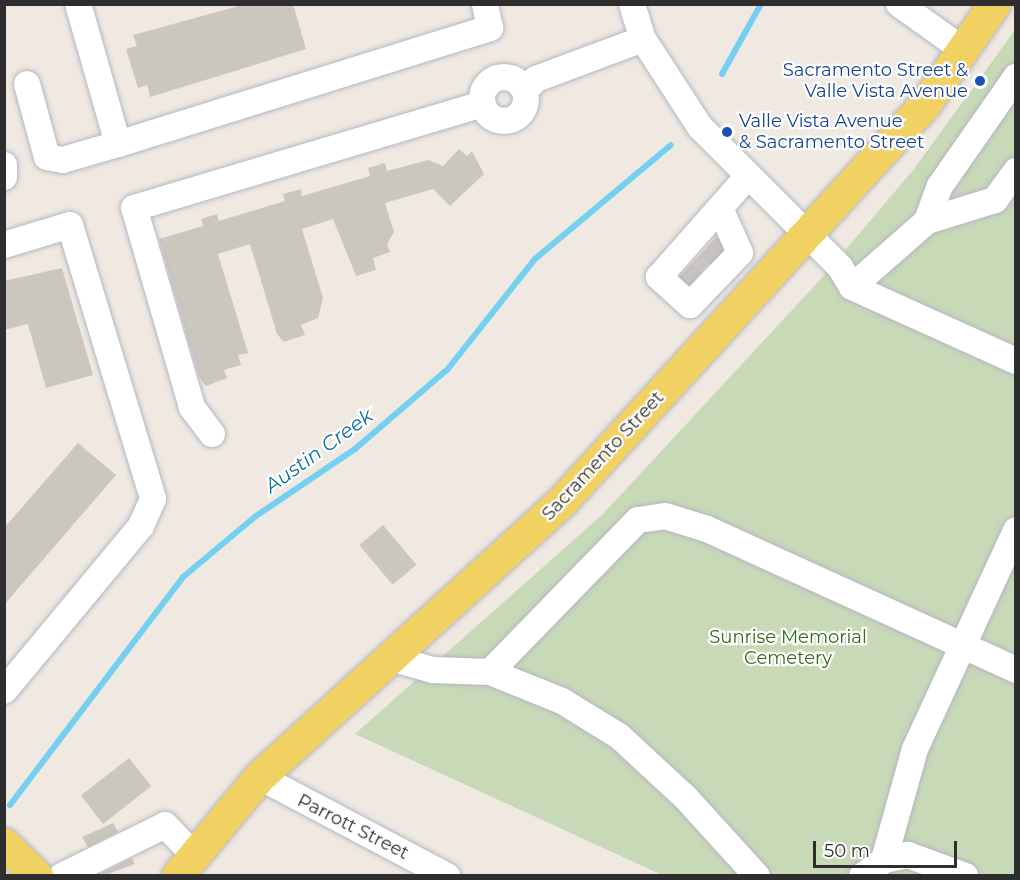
<!DOCTYPE html>
<html>
<head>
<meta charset="utf-8">
<style>
	body { margin:0 }
	#map { position:relative; width:1020px; height:880px; overflow:hidden; background:#efe9e1; font-family:Montserrat,sans-serif }
	div>[style] { position:absolute }
	[style*='--x'] { left:calc(var(--x)*1px); top:calc(var(--y)*1px); width:calc(var(--w)*1px); rotate:calc(var(--a)*1deg) }
	.cemetery>* { inset:0; background:#c8d9b8 }
	.stream>* { height:6px; margin:-3px; padding:0 3px; transform-origin:3px; border-radius:3px; background:#75cff0 }
	.building>* { inset:0; background:#cbc7bf; transform-origin:0 0 }
	.minor-tunnel>* { height:26px; margin-top:-13px; transform-origin:0; background:repeating-linear-gradient(90deg,#c8c4bd 0 26px,transparent 0 39px) }
	.roads { filter:drop-shadow(0 0 2px #b4b7c1) drop-shadow(0 0 2px #b4b7c1) }
	.minor>* { height:26px; margin:-13px; padding:0 13px; transform-origin:13px; border-radius:13px; background:#fff }
	.minor>.ring { margin:-13px; padding:0; box-sizing:content-box; background:none; border:26px solid #fff; border-radius:50% }
	.major>* { height:32px; margin:-16px; padding:0 16px; transform-origin:16px; border-radius:16px; background:#f2d163 }
	.dots>* { width:16px; height:16px; translate:-50% -50%; box-sizing:border-box; border:3px solid #fff; border-radius:50% }
	span { translate:-50% -50%; white-space:nowrap; text-align:center; line-height:1.15; -webkit-text-stroke:4.5px #fff; paint-order:stroke }
	.transit-label { font-size:18px; color:#164399 }
	.right { translate:-100% -50%; text-align:right }
	.left { translate:0 -50%; text-align:left }
	.street-label { font-size:18px; color:#2e2e2e }
	.park-label { font-size:18px; color:#2c6e1b }
	.water-label { font-size:20px; color:#0d6fa3; font-style:italic }
	.frame { position:absolute; inset:0; border:6px solid #2e2e2e; pointer-events:none }
	.scale { position:absolute; left:813px; top:841px; width:144px; height:27px; box-sizing:border-box; border:3px solid #2e2e2e; border-top:0; padding-left:8px; font-size:18px; line-height:21px; white-space:nowrap; color:#2e2e2e; -webkit-text-stroke:4px #fff; paint-order:stroke }
</style>
</head>
<body>
<div id="map">
	<div class="cemetery">
		<div style="clip-path:polygon(1015px 30px,1015px 875px,662px 875px,355px 734px,603px 514px,819px 281px,914px 169px)"></div>
	</div>
	<div class="stream">
		<div style="--x:722;--y:74;--w:80;--a:-60.9"></div>
		<div style="--x:10;--y:805;--w:286;--a:-52.8"></div>
		<div style="--x:183;--y:577;--w:95;--a:-39.9"></div>
		<div style="--x:256;--y:516;--w:120;--a:-34.1"></div>
		<div style="--x:355;--y:449;--w:121;--a:-40.7"></div>
		<div style="--x:447;--y:370;--w:142;--a:-51.6"></div>
		<div style="--x:535;--y:259;--w:177;--a:-40"></div>
	</div>
	<div class="building">
		<div style="clip-path:polygon(246px 4px,293px 4px,306px 49px,150px 97px,147px 85px,138px 88px,126px 49px,137px 46px,133px 35px)"></div>
		<div style="clip-path:polygon(459px 149px,467px 156px,472px 151px,484px 174px,450px 206px,433px 189px,385px 203px,394px 232px,387px 244px,390px 252px,373px 258px,376px 270px,356px 276px,333px 219px,302px 229px,323px 298px,318px 318px,301px 325px,305px 335px,284px 342px,277px 334px,250px 244px,218px 254px,248px 353px,238px 355px,241px 365px,224px 370px,227px 378px,206px 386px,199px 377px,159px 239px,203px 226px,201px 219px,217px 214px,219px 221px,285px 201px,283px 194px,301px 189px,302px 196px,370px 176px,368px 168px,385px 163px,387px 171px,428px 160px,443px 166px)"></div>
		<div style="clip-path:polygon(717px 237px,722px 250px,689px 284px,680px 276px)"></div>
		<div style="clip-path:polygon(62px 268px,93px 375px,46px 388px,28px 324px,4px 330px,4px 281px)"></div>
		<div style="clip-path:polygon(78px 443px,116px 475px,4px 605px,4px 528px)"></div>
		<div style="left:383px;top:525px;width:52px;height:31px;rotate:50deg"></div>
		<div style="left:129px;top:758px;width:36px;height:61px;rotate:52deg"></div>
		<div style="clip-path:polygon(113px 823px,118px 832px,88px 847px,82px 837px)"></div>
		<div style="clip-path:polygon(132px 858px,135px 864px,103px 876px,102px 873px)"></div>
	</div>
	<div class="minor-tunnel">
		<div style="--x:708;--y:246;--w:20;--a:41"></div>
		<div style="--x:683;--y:273;--w:19;--a:43"></div>
	</div>
	<div class="roads">
		<div class="minor">
			<div style="--x:632;--y:4;--w:37;--a:73"></div>
			<div style="--x:643;--y:39;--w:105;--a:57.1"></div>
			<div style="--x:700;--y:127;--w:198;--a:45"></div>
			<div style="--x:840;--y:267;--w:23;--a:59"></div>
			<div style="--x:852;--y:287;--w:180;--a:24.3"></div>
			<div style="--x:899;--y:4;--w:81;--a:35.5"></div>
			<div class="ring" style="left:482px;top:77px;width:18px;height:18px"></div>
			<div style="--x:27;--y:84;--w:76;--a:74.7"></div>
			<div style="--x:47;--y:157;--w:16;--a:11"></div>
			<div style="--x:63;--y:160;--w:57;--a:-16.2"></div>
			<div style="--x:118;--y:144;--w:146;--a:-105.9"></div>
			<div style="--x:525;--y:90;--w:16;--a:-45"></div>
			<div style="--x:536;--y:79;--w:114;--a:-20.5"></div>
			<div style="--x:118;--y:144;--w:390;--a:-17.3"></div>
			<div style="--x:490;--y:28;--w:25;--a:-102"></div>
			<div style="--x:4;--y:165;--w:12;--a:90"></div>
			<div style="--x:720;--y:208;--w:49;--a:66"></div>
			<div style="--x:740;--y:253;--w:72;--a:133.9"></div>
			<div style="--x:690;--y:305;--w:42;--a:-137.9"></div>
			<div style="--x:659;--y:277;--w:135;--a:-48.6"></div>
			<div style="--x:927;--y:221;--w:37;--a:-70"></div>
			<div style="--x:940;--y:186;--w:133;--a:-55.1"></div>
			<div style="--x:4;--y:245;--w:69;--a:-16.9"></div>
			<div style="--x:70;--y:225;--w:286;--a:73.1"></div>
			<div style="--x:153;--y:499;--w:30;--a:114"></div>
			<div style="--x:141;--y:526;--w:214;--a:129.7"></div>
			<div style="--x:852;--y:287;--w:100;--a:-41.3"></div>
			<div style="--x:927;--y:221;--w:71;--a:-17.2"></div>
			<div style="--x:995;--y:200;--w:36;--a:-54"></div>
			<div style="--x:212;--y:434;--w:34;--a:-127"></div>
			<div style="--x:192;--y:407;--w:207;--a:-106.2"></div>
			<div style="--x:134;--y:208;--w:364;--a:-16.6"></div>
			<div style="--x:394;--y:659;--w:41;--a:15.8"></div>
			<div style="--x:433;--y:670;--w:57;--a:2"></div>
			<div style="--x:490;--y:672;--w:78;--a:21.9"></div>
			<div style="--x:562;--y:701;--w:67;--a:31.6"></div>
			<div style="--x:619;--y:736;--w:91;--a:42.8"></div>
			<div style="--x:686;--y:798;--w:105;--a:47.7"></div>
			<div style="--x:490;--y:672;--w:212;--a:-45.8"></div>
			<div style="--x:638;--y:520;--w:27;--a:-8"></div>
			<div style="--x:665;--y:516;--w:44;--a:17.2"></div>
			<div style="--x:707;--y:529;--w:340;--a:24.5"></div>
			<div style="--x:260;--y:777;--w:212;--a:27.9"></div>
			<div style="--x:884;--y:860;--w:25;--a:-12"></div>
			<div style="--x:908;--y:855;--w:61;--a:20.2"></div>
			<div style="--x:62;--y:876;--w:115;--a:-26.3"></div>
			<div style="--x:165;--y:825;--w:42;--a:46"></div>
			<div style="--x:862;--y:876;--w:27;--a:-36"></div>
			<div style="--x:884;--y:860;--w:115;--a:-74.4"></div>
			<div style="--x:915;--y:749;--w:241;--a:-65.2"></div>
		</div>
		<div class="major">
			<div style="--x:4;--y:844;--w:46;--a:44.1"></div>
			<div style="--x:178;--y:876;--w:129;--a:-50.4"></div>
			<div style="--x:260;--y:777;--w:411;--a:-42.3"></div>
			<div style="--x:564;--y:500;--w:535;--a:-47.58"></div>
			<div style="--x:925;--y:105;--w:123;--a:-55.3"></div>
		</div>
	</div>
	<div class="dots">
		<div style="left:980px;top:81px;background:#1a4fb4"></div>
		<div style="left:727px;top:132px;background:#1a4fb4"></div>
	</div>
	<div class="transit-label">
		<span class="right" style="left:968px;top:81px">Sacramento Street &amp;<br>Valle Vista Avenue</span>
		<span class="left" style="left:739px;top:132px">Valle Vista Avenue<br>&amp; Sacramento Street</span>
	</div>
	<div class="street-label">
		<span style="left:603px;top:456px;rotate:-47deg">Sacramento Street</span>
		<span style="left:353px;top:827px;rotate:27deg">Parrott Street</span>
	</div>
	<div class="park-label">
		<span style="left:788px;top:648px">Sunrise Memorial<br>Cemetery</span>
	</div>
	<div class="water-label">
		<span style="left:319px;top:451px;rotate:-36deg">Austin Creek</span>
	</div>
	<div class="frame"></div>
	<div class="scale">50 m</div>
</div>
</body>
</html>
